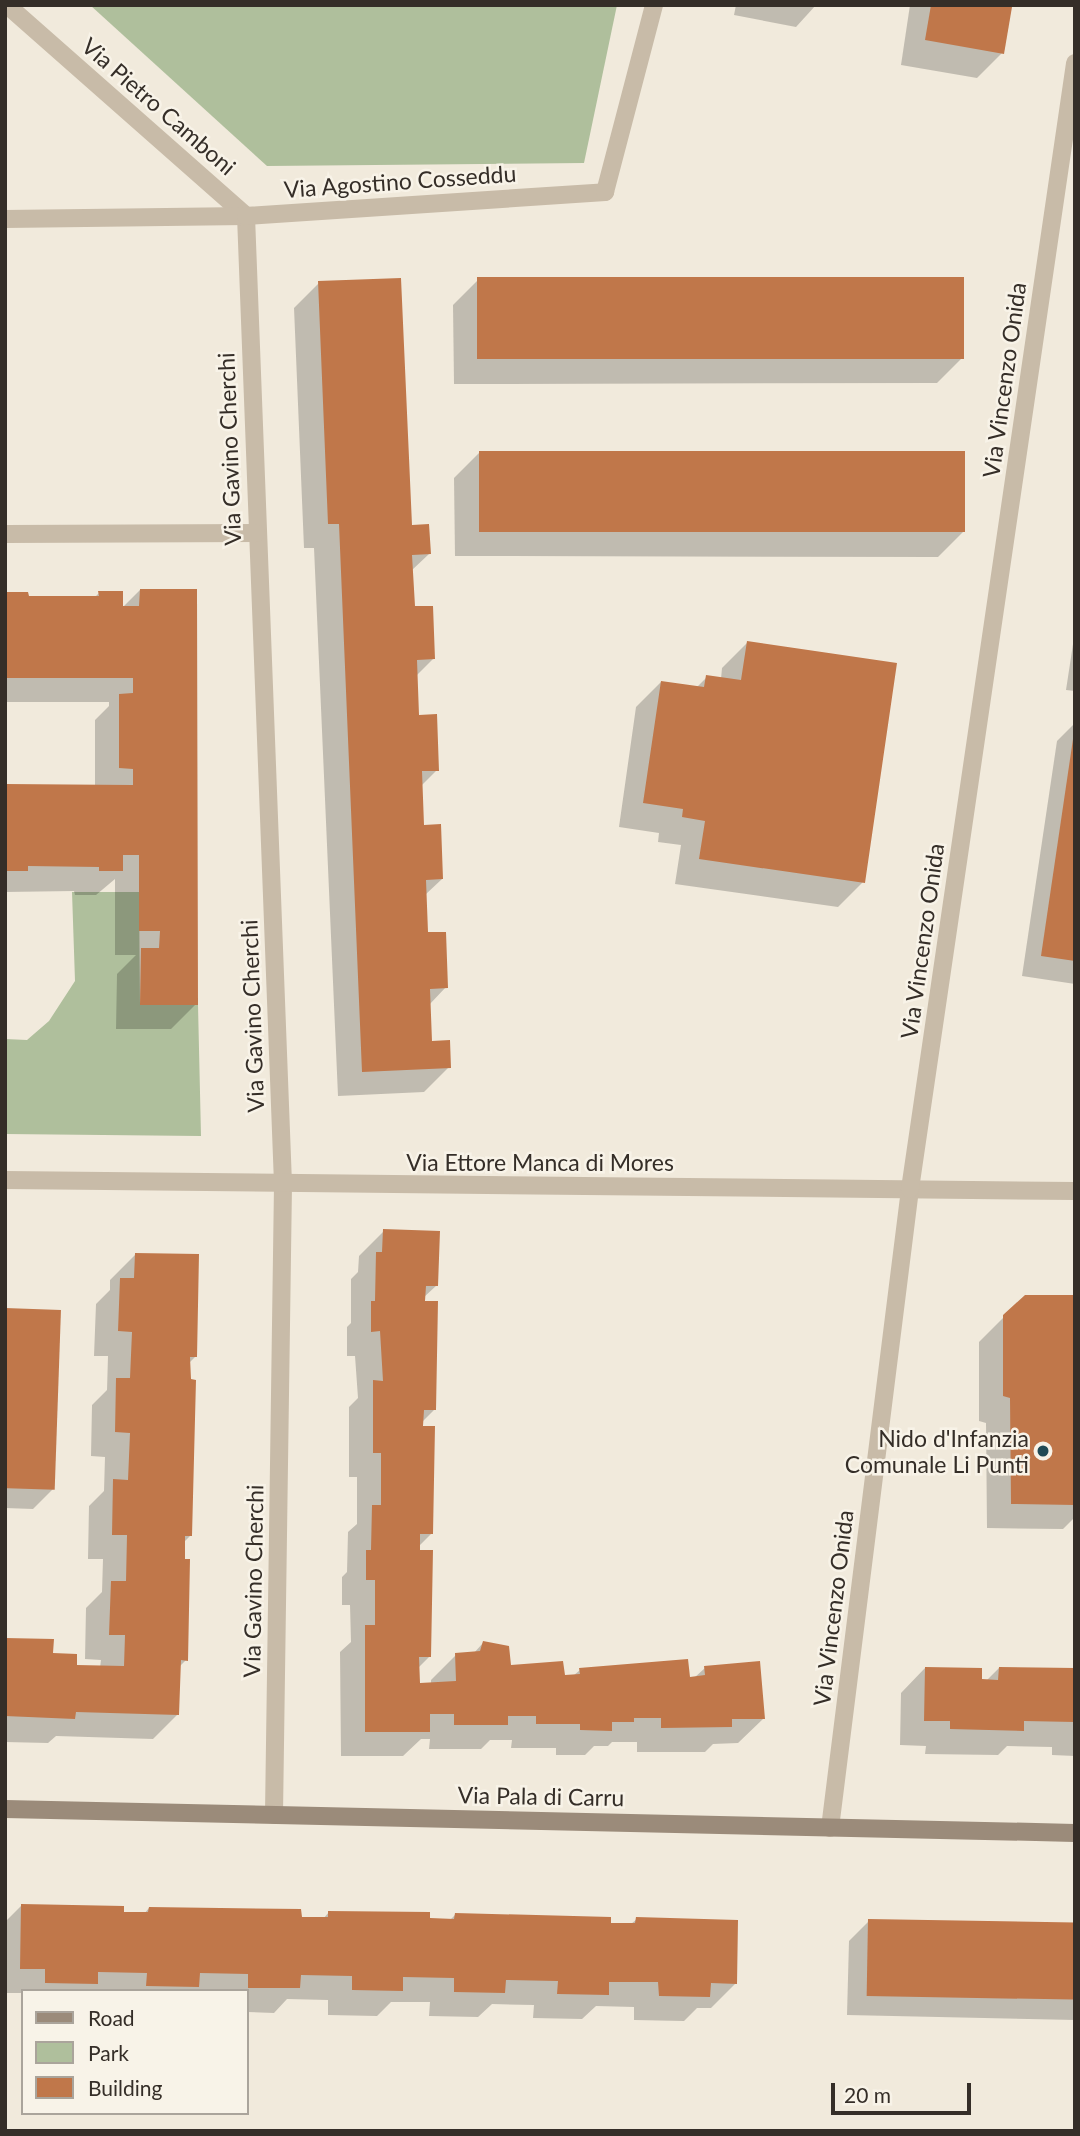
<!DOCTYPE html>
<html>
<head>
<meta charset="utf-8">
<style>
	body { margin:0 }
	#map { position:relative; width:1080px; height:2136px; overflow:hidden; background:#f1eadc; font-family:Lato,sans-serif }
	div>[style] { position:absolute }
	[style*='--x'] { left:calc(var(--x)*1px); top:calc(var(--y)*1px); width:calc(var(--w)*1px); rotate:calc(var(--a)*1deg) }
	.green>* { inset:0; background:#afbf9c }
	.shadow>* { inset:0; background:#0003 }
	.building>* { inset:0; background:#c0774a; transform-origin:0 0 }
	.street>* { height:18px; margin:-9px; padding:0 9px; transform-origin:9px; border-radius:9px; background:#c8bba8 }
	.secondary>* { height:18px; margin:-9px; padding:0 9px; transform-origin:9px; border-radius:9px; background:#9b8b7a }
	.dots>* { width:19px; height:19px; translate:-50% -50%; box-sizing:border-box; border:4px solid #f8f3e8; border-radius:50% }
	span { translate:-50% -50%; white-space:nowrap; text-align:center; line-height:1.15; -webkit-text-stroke:5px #f8f3e8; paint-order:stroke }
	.street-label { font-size:23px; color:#352e28 }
	.poi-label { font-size:23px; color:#352e28 }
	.right { translate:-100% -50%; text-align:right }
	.frame { position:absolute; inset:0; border:7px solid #352e28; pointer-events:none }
	.legend { position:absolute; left:21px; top:1989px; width:228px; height:126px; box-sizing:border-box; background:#f8f3e8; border:2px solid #aaa49b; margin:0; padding:9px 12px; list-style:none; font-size:21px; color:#352e28 }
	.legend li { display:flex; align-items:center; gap:14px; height:35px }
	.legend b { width:35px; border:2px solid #aaa49b }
	.scale { position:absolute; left:831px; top:2083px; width:140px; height:32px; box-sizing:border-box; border:4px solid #352e28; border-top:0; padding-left:9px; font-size:21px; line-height:24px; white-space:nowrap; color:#352e28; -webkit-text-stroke:5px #f8f3e8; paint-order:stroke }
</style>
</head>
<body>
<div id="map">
	<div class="green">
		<div style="clip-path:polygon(90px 5px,617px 5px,584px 163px,267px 166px)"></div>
		<div style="clip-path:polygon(72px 892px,139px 892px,140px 1005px,198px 1005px,201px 1136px,5px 1134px,5px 1039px,27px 1040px,49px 1021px,75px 981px)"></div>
	</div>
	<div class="shadow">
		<div style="clip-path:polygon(736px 5px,816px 5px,796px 27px,734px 15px)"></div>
		<div style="clip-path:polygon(910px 5px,1010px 5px,1002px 53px,977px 78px,901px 65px)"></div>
		<div style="clip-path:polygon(478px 280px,962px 358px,937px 383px,454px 384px,453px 305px)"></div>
		<div style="clip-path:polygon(319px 283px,410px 526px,429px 554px,411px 571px,413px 608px,433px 659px,416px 676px,418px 717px,437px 770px,421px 786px,423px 827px,442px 879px,425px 895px,427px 934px,446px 987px,429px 1005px,431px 1042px,449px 1067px,424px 1092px,338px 1096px,314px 548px,304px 548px,294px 308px)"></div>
		<div style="clip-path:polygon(479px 453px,963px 532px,938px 557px,455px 556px,454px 478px)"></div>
		<div style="clip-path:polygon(140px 590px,196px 1004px,171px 1029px,116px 1029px,117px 974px,136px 955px,115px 955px,115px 879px,96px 895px,75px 895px,74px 891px,5px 892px,5px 786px,95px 786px,95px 720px,109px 706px,109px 702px,5px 702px,5px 594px,27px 598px,94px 598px,99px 593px,121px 609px)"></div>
		<div style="clip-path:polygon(1075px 631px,1075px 691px,1066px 690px)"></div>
		<div style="clip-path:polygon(747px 643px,863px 882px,838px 907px,675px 884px,681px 845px,658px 842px,659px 833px,619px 827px,636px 707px,661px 682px,696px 688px,707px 677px,721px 679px,722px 668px)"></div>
		<div style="clip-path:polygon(1075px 723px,1075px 984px,1022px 976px,1057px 741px)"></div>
		<div style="clip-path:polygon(384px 1231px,437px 1285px,423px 1298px,434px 1410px,422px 1422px,432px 1533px,418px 1547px,430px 1656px,418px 1668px,418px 1685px,431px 1684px,431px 1680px,456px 1655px,473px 1654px,483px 1643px,509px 1667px,563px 1677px,573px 1676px,580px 1670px,688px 1679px,694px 1678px,705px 1668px,763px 1719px,738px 1743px,713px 1744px,705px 1752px,637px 1752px,637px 1742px,612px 1742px,608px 1746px,594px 1746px,585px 1755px,556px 1755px,556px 1748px,511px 1748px,512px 1740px,490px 1740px,481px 1749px,429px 1749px,430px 1739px,421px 1739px,403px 1756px,341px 1756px,340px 1652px,351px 1642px,350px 1605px,342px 1605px,342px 1577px,347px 1572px,348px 1532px,357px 1524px,357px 1477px,349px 1477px,349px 1407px,358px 1398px,355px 1356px,347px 1356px,347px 1327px,351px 1323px,351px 1279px,358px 1272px,359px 1256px)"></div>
		<div style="clip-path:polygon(135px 1255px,195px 1357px,189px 1363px,190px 1536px,183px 1543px,186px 1660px,179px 1667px,178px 1714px,153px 1739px,56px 1736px,48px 1743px,5px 1742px,5px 1639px,52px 1655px,75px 1667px,100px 1668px,101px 1660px,85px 1659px,86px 1608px,102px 1592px,103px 1559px,88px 1559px,89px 1506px,104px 1491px,105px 1457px,91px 1456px,92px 1405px,107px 1390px,108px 1356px,94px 1356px,96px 1304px,110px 1290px,110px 1280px)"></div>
		<div style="clip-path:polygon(1075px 1297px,1075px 1517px,1063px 1529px,987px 1528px,986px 1423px,979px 1421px,979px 1342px,1005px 1316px)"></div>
		<div style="clip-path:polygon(5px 1310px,53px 1489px,33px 1509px,5px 1508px)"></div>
		<div style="clip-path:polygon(925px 1668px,986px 1681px,999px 1668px,1075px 1670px,1075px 1756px,1052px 1755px,1052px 1747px,1007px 1746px,998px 1755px,925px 1754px,926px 1746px,900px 1745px,901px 1693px)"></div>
		<div style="clip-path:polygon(22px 1905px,122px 1914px,144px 1914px,149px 1908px,300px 1918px,323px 1919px,329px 1912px,428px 1920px,450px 1920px,455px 1915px,609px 1924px,631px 1924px,637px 1919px,736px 1983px,711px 2008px,697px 2008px,684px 2021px,634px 2020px,634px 2007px,596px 2006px,582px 2019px,533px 2018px,534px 2005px,492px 2004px,478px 2017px,429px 2016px,430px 2002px,391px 2002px,377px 2016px,328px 2015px,328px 2000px,287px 1999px,274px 2013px,247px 2012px,247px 1991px,23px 1991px,21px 2007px,21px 1993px,5px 1993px,5px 1922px)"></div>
		<div style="clip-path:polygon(869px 1921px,1075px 1926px,1075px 2020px,847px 2015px,849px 1941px)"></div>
	</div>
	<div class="building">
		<div style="clip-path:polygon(931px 5px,1009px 5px,1012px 7px,1004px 54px,925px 40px)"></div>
		<div style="left:964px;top:277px;width:82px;height:487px;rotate:90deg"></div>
		<div style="clip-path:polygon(401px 278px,412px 525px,429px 524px,431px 554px,412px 555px,415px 606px,433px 606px,435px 659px,417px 660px,419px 715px,437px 714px,439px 771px,422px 771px,424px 825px,441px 824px,443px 879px,426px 880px,428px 932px,446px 932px,448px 988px,430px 989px,432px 1041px,450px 1040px,451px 1068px,362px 1072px,339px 524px,328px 524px,318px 281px)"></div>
		<div style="left:479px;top:451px;width:486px;height:81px"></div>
		<div style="clip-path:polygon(140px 589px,197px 589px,198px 1005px,140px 1005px,141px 948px,159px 948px,160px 931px,139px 931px,139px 855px,123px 855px,123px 871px,99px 871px,99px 867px,28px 866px,28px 871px,5px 871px,5px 784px,133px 785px,133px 769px,119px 768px,119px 694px,133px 693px,133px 678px,5px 678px,5px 592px,28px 592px,29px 596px,99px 596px,98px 591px,123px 591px,123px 606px,139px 606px)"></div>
		<div style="clip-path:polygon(747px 641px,897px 663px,865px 883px,699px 859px,705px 821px,682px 817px,683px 809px,643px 803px,661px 681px,704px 687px,706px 675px,741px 680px)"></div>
		<div style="clip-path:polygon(1073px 739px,1075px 739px,1075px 961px,1041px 956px)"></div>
		<div style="clip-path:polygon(383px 1229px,440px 1231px,438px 1286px,426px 1286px,425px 1301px,438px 1301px,436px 1410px,424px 1410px,423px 1426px,435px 1426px,433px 1534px,420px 1534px,420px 1550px,433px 1550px,431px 1657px,419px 1657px,420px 1683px,456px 1681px,455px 1653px,480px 1651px,483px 1641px,509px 1646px,511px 1665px,563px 1661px,565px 1675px,580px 1674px,579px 1668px,688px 1659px,690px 1677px,705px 1675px,704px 1666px,760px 1661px,765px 1719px,732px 1719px,732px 1727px,661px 1728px,661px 1718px,634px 1718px,634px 1722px,612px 1722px,612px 1731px,580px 1730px,580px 1724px,536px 1724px,536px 1716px,508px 1716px,508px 1725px,454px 1725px,454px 1714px,430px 1714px,430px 1732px,365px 1732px,365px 1625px,375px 1625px,375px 1580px,366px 1580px,366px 1550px,371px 1550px,372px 1505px,381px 1505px,381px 1453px,373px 1453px,373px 1380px,383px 1381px,380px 1331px,371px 1332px,371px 1301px,375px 1301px,376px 1252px,382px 1252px)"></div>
		<div style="clip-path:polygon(135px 1253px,199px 1254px,197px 1357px,190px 1357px,191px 1379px,196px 1380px,192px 1536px,185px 1536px,185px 1559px,190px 1559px,188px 1661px,181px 1660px,179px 1715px,76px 1712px,75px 1719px,5px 1716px,5px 1638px,54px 1639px,53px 1653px,77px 1654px,77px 1665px,124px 1666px,125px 1635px,109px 1635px,111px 1581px,126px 1581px,127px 1535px,112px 1535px,113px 1479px,128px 1480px,130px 1433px,115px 1432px,116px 1378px,130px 1378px,132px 1332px,118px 1331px,120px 1278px,134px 1278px)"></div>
		<div style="clip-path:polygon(1025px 1295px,1075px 1295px,1075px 1505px,1011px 1504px,1010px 1398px,1003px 1396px,1003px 1315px)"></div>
		<div style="left:5px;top:1308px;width:56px;height:180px;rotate:2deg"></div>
		<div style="clip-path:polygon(925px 1667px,982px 1668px,982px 1679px,998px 1680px,999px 1667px,1075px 1668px,1075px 1722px,1024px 1721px,1024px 1731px,950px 1729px,950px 1721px,924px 1721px)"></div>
		<div style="clip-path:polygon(21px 1904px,124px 1906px,124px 1912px,148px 1912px,149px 1907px,301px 1909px,302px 1917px,328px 1917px,328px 1911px,430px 1912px,430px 1918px,454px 1919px,455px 1913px,611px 1917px,611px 1923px,635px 1923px,636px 1917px,738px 1920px,737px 1984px,711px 1983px,710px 1997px,659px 1996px,658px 1982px,609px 1982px,609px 1995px,557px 1994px,558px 1981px,506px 1980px,505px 1993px,454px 1992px,454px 1978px,403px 1977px,403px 1991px,352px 1990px,352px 1976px,301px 1975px,300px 1988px,248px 1988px,248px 1974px,200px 1973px,199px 1987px,146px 1986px,147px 1973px,98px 1972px,98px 1984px,45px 1983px,45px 1969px,20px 1969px)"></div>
		<div style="left:868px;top:1919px;width:207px;height:77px;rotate:1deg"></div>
	</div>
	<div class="street">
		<div style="--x:7;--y:5;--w:319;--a:41.4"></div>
		<div style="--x:246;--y:216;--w:970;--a:87.81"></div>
		<div style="--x:283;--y:1185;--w:630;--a:90.82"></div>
		<div style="--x:5;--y:219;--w:241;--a:-0.7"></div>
		<div style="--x:246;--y:216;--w:360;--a:-3.8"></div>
		<div style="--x:605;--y:192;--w:193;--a:-75.3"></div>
		<div style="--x:5;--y:534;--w:251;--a:-0.2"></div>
		<div style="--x:5;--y:1180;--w:1070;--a:0.59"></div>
		<div style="--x:830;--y:1828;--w:644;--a:-82.86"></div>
		<div style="--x:910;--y:1189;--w:1138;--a:-81.66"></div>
	</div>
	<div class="secondary">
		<div style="--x:5;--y:1809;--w:1070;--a:1.28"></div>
	</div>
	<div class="dots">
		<div style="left:1043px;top:1451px;background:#204a55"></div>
	</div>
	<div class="street-label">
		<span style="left:159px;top:106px;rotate:41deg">Via Pietro Camboni</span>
		<span style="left:400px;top:181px;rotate:-4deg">Via Agostino Cosseddu</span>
		<span style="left:1004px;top:380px;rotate:-82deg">Via Vincenzo Onida</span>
		<span style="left:229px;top:449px;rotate:-92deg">Via Gavino Cherchi</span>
		<span style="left:922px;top:941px;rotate:-82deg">Via Vincenzo Onida</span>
		<span style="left:252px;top:1016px;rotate:-92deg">Via Gavino Cherchi</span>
		<span style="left:540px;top:1162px">Via Ettore Manca di Mores</span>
		<span style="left:253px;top:1581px;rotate:-89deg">Via Gavino Cherchi</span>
		<span style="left:833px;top:1608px;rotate:-83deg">Via Vincenzo Onida</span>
		<span style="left:541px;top:1796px;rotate:1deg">Via Pala di Carru</span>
	</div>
	<div class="poi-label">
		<span class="right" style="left:1029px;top:1451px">Nido d'Infanzia<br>Comunale Li Punti</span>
	</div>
	<div class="frame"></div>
	<ul class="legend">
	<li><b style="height:9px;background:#9b8b7a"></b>Road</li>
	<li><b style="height:19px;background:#afbf9c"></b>Park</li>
	<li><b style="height:19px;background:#c0774a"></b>Building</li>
	</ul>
	<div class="scale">20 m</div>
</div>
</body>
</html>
